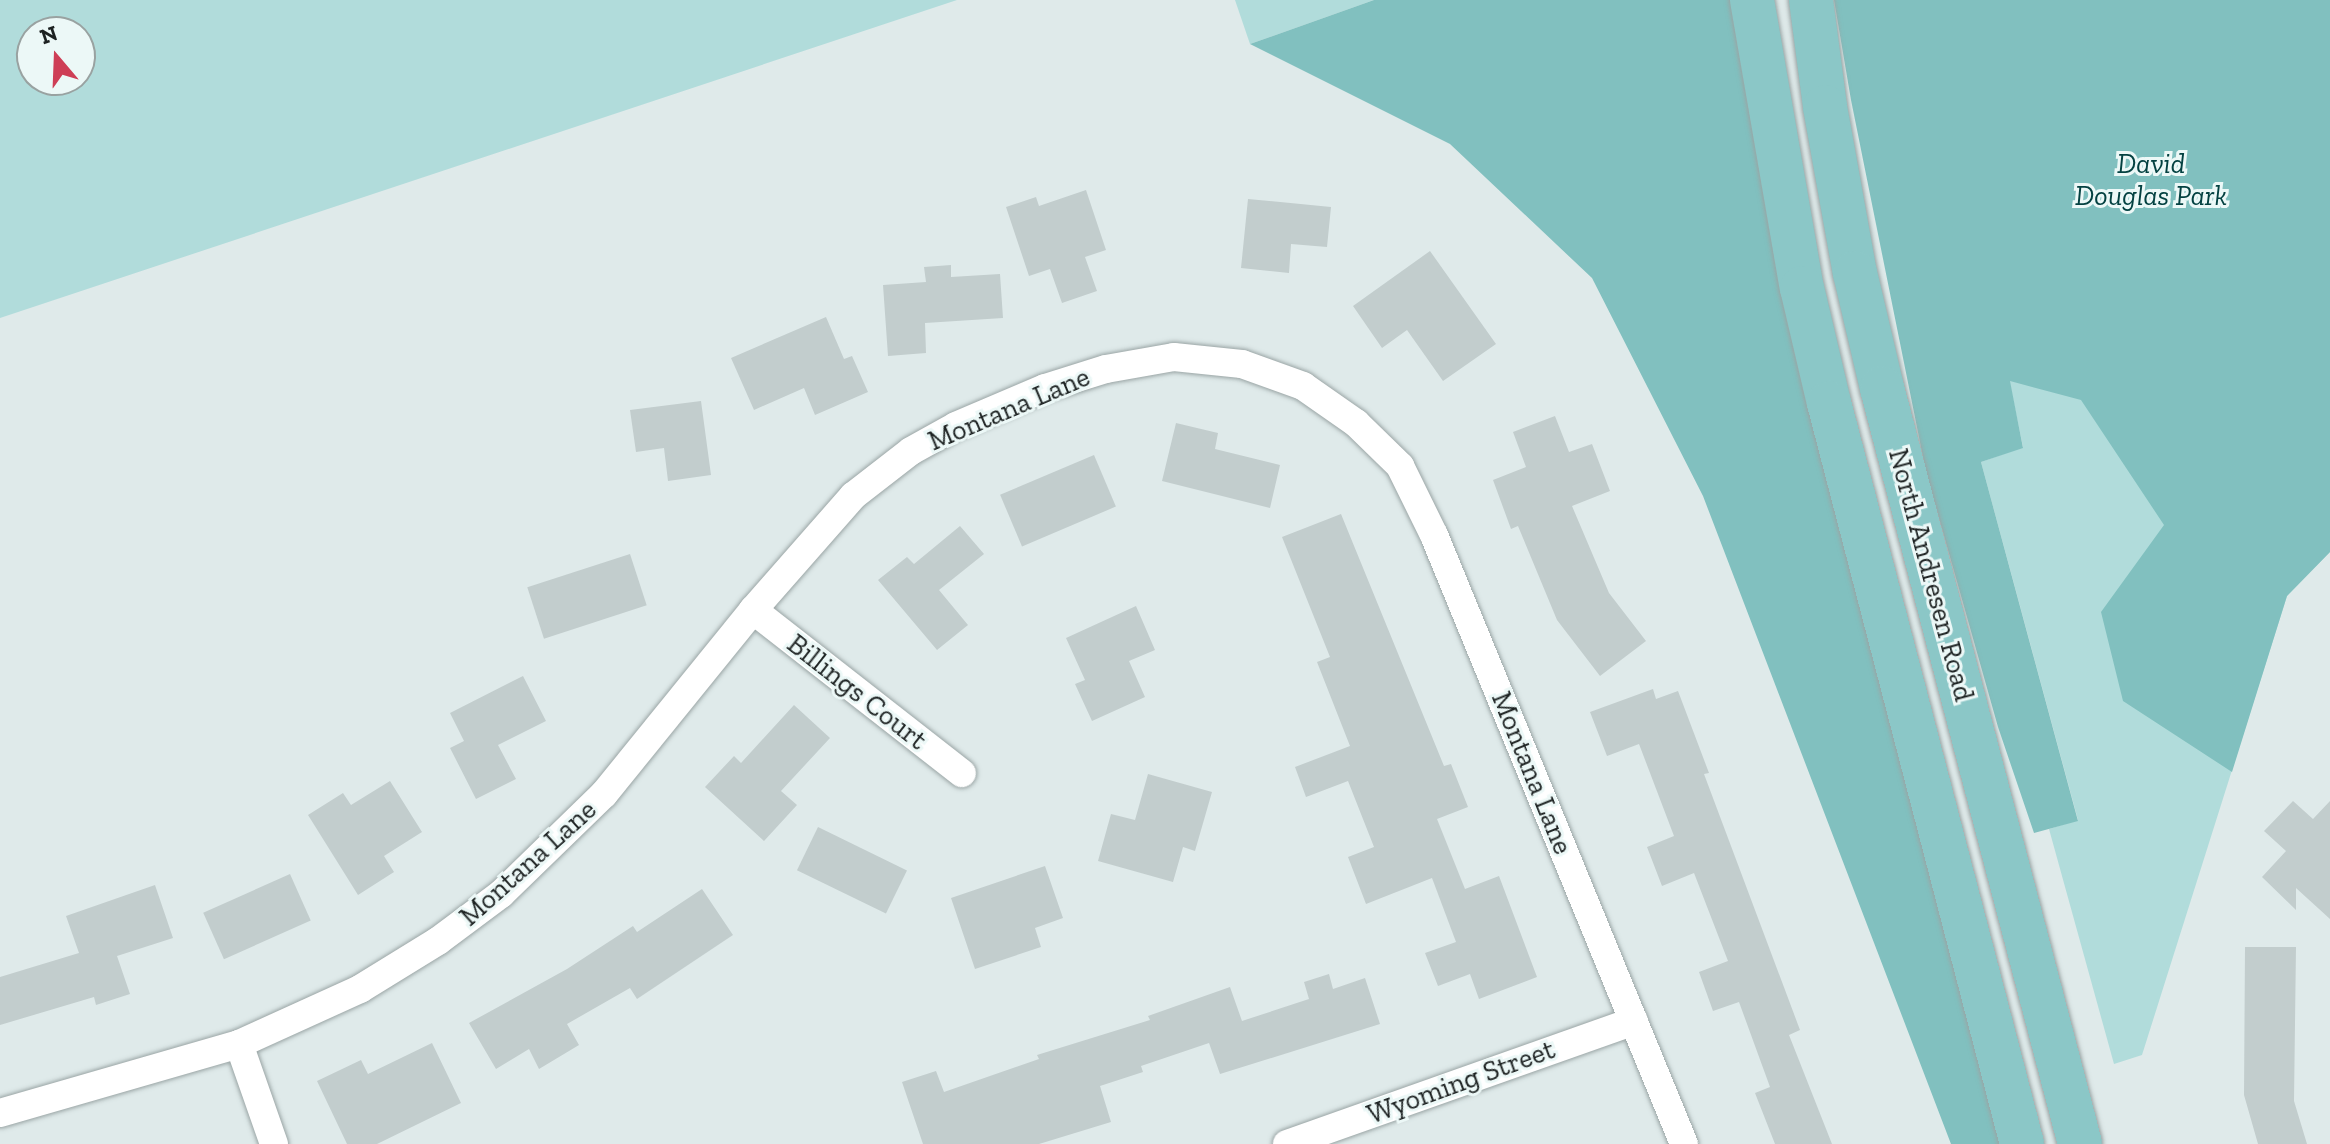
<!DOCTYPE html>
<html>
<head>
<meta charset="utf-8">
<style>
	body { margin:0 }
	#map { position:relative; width:2330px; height:1144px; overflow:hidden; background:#dfeaea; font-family:"Zilla Slab",serif }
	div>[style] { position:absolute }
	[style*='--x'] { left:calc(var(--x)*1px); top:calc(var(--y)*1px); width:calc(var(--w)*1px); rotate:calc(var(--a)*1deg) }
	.green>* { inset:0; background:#b1dcdb }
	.forest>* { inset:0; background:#81c0bf }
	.building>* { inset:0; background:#c2cdcd; transform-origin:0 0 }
	.roads { filter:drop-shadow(0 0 2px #9aa5a5) drop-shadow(0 0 2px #9aa5a5) }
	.minor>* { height:28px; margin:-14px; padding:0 14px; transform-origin:14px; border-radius:14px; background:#fff }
	.primary>* { height:44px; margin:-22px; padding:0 22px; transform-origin:22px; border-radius:22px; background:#8bc7c7 }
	span { translate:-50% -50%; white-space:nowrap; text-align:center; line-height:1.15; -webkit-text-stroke:6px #ecf8f7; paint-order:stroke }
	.park-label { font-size:28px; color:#034141; font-style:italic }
	.street-label { font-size:28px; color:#1c2121 }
	.north { position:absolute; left:16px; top:16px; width:80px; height:80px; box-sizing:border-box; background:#ecf8f7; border:2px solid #99a2a1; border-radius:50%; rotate:341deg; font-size:22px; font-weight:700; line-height:32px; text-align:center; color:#1c2121 }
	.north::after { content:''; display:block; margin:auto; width:28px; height:36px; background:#ce3e56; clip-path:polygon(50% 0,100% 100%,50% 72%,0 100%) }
</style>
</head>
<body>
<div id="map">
	<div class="green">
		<div style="clip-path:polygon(evenodd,0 0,957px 0,0 318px,0 0,32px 32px,80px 32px,80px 80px,32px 80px,32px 32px)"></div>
		<div style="clip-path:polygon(1235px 0,1374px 0,1250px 44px)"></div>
		<div style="clip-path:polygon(2330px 0,2330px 552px,2287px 596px,2142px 1055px,2114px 1064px,2049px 829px,2078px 820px,1981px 462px,2023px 447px,1948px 85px)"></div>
	</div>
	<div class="forest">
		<div style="clip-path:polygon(1374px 0,1741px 0,2000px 1144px,1951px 1144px,1703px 496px,1592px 278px,1450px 144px,1250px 44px)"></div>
		<div style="clip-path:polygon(1834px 0,2330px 0,2330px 552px,2287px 596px,2232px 772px,2123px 701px,2101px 612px,2164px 525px,2081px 400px,2010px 381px,2023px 448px,1981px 462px,2078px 821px,2034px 833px,1998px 727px,1926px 472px,1851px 100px)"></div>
	</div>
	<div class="building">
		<div style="clip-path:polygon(1086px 190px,1106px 250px,1085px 257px,1097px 291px,1062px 303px,1050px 269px,1029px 276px,1006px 207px,1036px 197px,1039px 206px)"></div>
		<div style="clip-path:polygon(1248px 199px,1331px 207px,1327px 247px,1291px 244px,1289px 273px,1241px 268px)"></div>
		<div style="clip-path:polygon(1430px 251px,1496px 344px,1443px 381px,1407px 330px,1382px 348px,1353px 306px)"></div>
		<div style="clip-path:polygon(951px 265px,951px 277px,1000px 274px,1003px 318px,925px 323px,926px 353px,888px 356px,883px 285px,926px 282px,924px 267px)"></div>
		<div style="clip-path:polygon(826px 317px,844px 359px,852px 356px,868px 392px,815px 415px,804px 388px,754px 410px,731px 358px)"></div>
		<div style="clip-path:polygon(701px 401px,711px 475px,668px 481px,664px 448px,636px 452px,630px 410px)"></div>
		<div style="clip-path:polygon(1555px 416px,1569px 452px,1592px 444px,1610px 491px,1572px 506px,1609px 593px,1646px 641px,1600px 676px,1557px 620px,1518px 526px,1511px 529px,1493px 480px,1526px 467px,1513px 432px)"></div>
		<div style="clip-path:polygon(1176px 423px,1218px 433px,1215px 449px,1280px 465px,1270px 508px,1162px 481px)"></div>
		<div style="left:1094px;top:455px;width:56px;height:102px;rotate:67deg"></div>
		<div style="clip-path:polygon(1341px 514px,1444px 766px,1451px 764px,1468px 807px,1437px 819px,1465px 889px,1499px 876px,1537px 977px,1479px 999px,1470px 974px,1438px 986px,1425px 953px,1456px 942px,1432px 878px,1366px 904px,1348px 857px,1374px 847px,1348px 781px,1306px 797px,1295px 767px,1350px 746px,1317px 662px,1330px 657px,1282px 537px)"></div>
		<div style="clip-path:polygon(960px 526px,984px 554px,939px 590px,968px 625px,937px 650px,878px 580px,907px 557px,914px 564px)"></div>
		<div style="left:630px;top:554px;width:54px;height:108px;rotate:72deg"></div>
		<div style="clip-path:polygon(1136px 606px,1155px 650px,1129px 661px,1145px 697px,1092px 721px,1075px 684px,1085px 680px,1066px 638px)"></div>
		<div style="clip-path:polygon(523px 676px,546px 721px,498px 745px,516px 779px,476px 799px,450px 748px,464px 741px,450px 713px)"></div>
		<div style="clip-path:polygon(1653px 689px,1656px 699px,1678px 691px,1709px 773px,1704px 774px,1800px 1030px,1789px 1035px,1832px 1144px,1775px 1144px,1755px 1093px,1770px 1087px,1739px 1002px,1713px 1011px,1699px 972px,1728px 961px,1694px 873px,1662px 886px,1647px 847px,1674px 836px,1639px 744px,1607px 756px,1590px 712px)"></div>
		<div style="clip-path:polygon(794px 705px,830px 738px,781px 791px,797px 805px,764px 841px,705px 787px,734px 756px,741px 763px)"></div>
		<div style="clip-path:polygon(1148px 774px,1212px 792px,1195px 851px,1183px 847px,1173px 882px,1098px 861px,1111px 814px,1135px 820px)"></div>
		<div style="clip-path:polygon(390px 781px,422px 832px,384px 856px,394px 872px,358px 895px,308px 815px,343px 793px,351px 805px)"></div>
		<div style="clip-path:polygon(2293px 801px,2313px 819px,2330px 801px,2330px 919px,2296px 888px,2296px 910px,2262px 877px,2286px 851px,2264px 831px)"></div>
		<div style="left:818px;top:827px;width:99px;height:48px;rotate:26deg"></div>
		<div style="clip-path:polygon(1045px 866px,1063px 918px,1035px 928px,1041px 947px,975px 969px,951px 898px)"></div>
		<div style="left:290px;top:874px;width:51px;height:95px;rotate:66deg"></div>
		<div style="clip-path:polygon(155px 885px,173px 938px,117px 956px,130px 994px,96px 1005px,94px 997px,0 1025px,0 977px,79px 953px,66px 916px)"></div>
		<div style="clip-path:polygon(702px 889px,733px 935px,637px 999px,630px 988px,567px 1024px,579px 1045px,539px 1069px,529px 1049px,496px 1069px,469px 1023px,567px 969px,633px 926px,637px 932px)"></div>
		<div style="clip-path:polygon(2245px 947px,2296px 947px,2294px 1101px,2307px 1144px,2258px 1144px,2244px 1095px)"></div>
		<div style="clip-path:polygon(1329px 974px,1333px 989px,1365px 978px,1380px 1024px,1220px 1074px,1209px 1043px,1141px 1066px,1143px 1072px,1100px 1086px,1111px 1122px,1039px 1144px,923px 1144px,902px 1082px,936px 1071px,944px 1092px,1039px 1059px,1037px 1055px,1150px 1020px,1148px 1016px,1230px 987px,1242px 1021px,1309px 999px,1304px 982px)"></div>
		<div style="clip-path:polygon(432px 1043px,461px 1103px,377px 1144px,347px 1144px,317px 1081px,361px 1060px,368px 1074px)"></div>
	</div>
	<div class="roads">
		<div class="minor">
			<div style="--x:753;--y:610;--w:265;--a:38"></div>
			<div style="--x:239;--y:1044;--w:106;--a:70.7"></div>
			<div style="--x:0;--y:1113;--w:249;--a:-16.1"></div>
			<div style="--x:239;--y:1044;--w:133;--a:-24.4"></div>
			<div style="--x:360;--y:989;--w:92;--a:-31.6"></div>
			<div style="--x:438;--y:941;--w:79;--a:-36.7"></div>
			<div style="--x:501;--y:894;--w:144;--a:-44.2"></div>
			<div style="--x:604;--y:794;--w:237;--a:-51"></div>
			<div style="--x:753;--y:610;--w:152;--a:-48.7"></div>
			<div style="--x:853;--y:496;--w:73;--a:-37.8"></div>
			<div style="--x:911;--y:451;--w:51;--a:-29.1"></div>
			<div style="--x:956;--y:426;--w:97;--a:-23.1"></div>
			<div style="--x:1045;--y:388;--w:64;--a:-17.3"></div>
			<div style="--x:1106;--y:369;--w:69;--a:-10"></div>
			<div style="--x:1174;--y:357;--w:68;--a:5.9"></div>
			<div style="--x:1242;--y:364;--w:65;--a:19.8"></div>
			<div style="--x:1303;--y:386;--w:65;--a:34.9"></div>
			<div style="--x:1356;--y:423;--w:62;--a:44.3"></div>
			<div style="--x:1400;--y:466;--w:77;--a:63.8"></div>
			<div style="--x:1434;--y:535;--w:658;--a:67.68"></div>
			<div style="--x:1287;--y:1144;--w:368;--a:-19.5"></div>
		</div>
		<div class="primary">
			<div style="--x:1752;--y:0;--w:292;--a:80.2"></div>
			<div style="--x:1802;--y:288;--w:118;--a:76.8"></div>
			<div style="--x:1829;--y:403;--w:766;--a:75.4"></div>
			<div style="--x:1811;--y:0;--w:108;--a:82.5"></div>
			<div style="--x:1825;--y:107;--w:169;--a:79.8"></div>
			<div style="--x:1855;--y:273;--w:118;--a:76.8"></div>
			<div style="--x:1882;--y:388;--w:781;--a:75.32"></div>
		</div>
	</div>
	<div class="park-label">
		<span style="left:2151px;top:180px">David<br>Douglas Park</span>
	</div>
	<div class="street-label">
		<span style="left:1009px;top:409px;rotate:-23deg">Montana Lane</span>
		<span style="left:1931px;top:575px;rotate:75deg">North Andresen Road</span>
		<span style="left:857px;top:692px;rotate:38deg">Billings Court</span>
		<span style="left:1532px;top:773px;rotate:68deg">Montana Lane</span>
		<span style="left:528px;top:863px;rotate:-42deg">Montana Lane</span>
		<span style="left:1461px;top:1082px;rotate:-20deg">Wyoming Street</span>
	</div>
	<div class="north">N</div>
</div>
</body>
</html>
